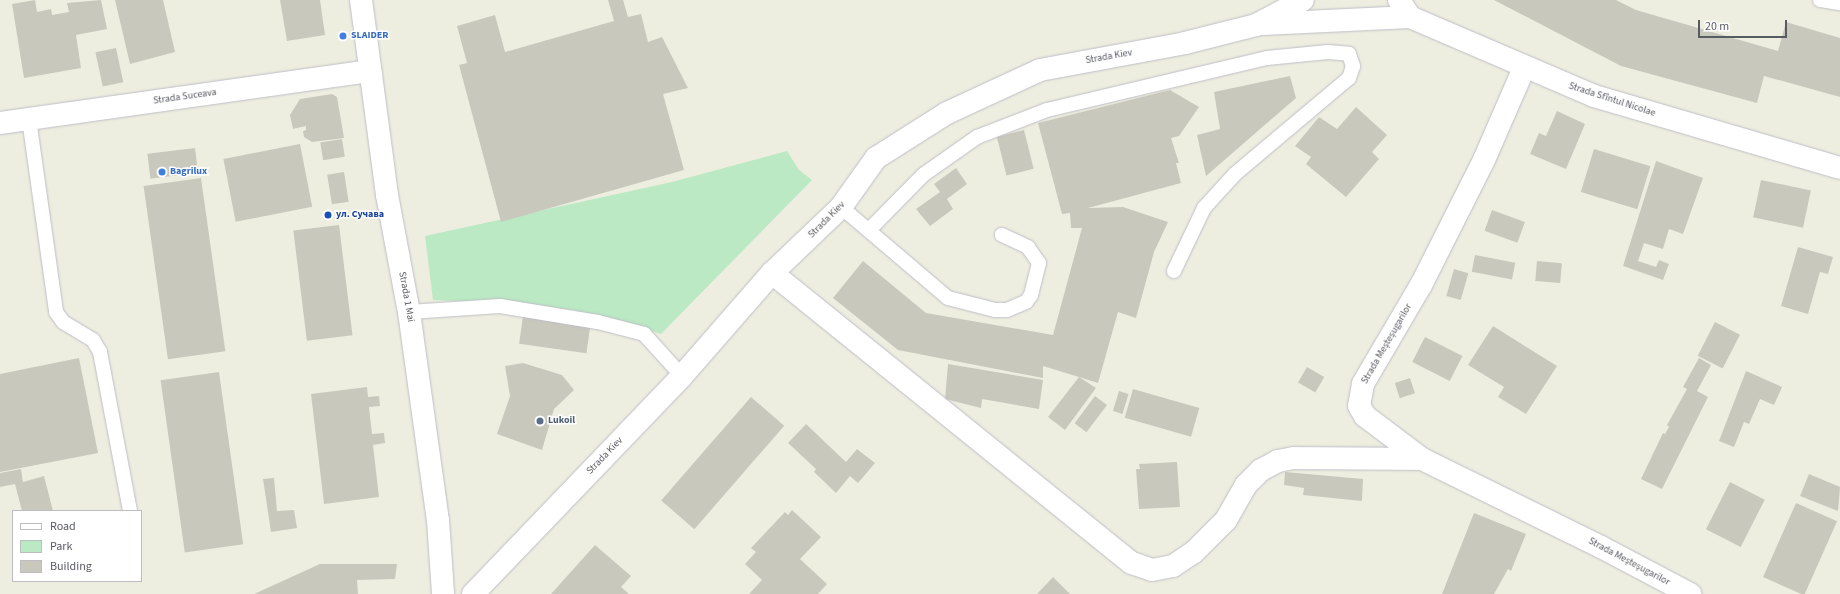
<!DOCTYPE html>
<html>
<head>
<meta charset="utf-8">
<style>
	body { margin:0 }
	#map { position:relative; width:1840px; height:594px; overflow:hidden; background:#eeeee0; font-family:"Source Sans 3",sans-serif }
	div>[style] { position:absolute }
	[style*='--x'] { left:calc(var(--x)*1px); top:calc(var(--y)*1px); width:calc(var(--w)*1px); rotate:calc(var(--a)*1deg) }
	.green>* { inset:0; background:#bae9c3 }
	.building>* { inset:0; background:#c9c8bd; transform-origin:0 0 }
	.roads { filter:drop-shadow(0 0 1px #bdbec6) drop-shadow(0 0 1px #bdbec6) }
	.service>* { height:14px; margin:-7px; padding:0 7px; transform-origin:7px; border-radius:7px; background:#fff }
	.minor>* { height:22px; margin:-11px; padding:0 11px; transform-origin:11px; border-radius:11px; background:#fff }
	.secondary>* { height:22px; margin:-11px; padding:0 11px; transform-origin:11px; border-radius:11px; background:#fff }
	.dots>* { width:11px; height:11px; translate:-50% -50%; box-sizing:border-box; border:2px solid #fff; border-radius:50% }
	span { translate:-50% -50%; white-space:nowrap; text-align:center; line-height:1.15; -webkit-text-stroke:3px #fff; paint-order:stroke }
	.shop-label { font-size:10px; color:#366cbe; font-weight:700 }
	.left { translate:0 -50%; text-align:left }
	.street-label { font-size:10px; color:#595b63 }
	.transit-label { font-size:10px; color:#164399; font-weight:700 }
	.service-label { font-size:10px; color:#4e5e75; font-weight:700 }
	.legend { position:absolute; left:12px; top:510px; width:130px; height:72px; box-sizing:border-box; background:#fff; border:1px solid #bdbdc1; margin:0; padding:5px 7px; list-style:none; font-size:12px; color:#595b63 }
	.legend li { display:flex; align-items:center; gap:8px; height:20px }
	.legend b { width:20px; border:1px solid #bdbdc1 }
	.scale { position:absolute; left:1698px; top:20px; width:89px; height:18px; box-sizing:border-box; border:2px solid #595b63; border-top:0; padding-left:5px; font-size:12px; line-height:14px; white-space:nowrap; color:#595b63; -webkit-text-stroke:3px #fff; paint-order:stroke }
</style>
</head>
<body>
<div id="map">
	<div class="green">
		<div style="clip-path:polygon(787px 151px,799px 170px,812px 180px,661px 334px,610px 318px,573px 310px,529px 304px,433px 300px,425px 236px,672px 182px)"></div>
	</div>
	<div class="building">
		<div style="clip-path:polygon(35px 0,37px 12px,51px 9px,52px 15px,69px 12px,67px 3px,101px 0,107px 29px,76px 35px,81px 68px,24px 78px,12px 4px)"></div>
		<div style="clip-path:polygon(115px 0,163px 0,175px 52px,130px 64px)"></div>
		<div style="clip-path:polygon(280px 0,320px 0,325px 35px,287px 41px)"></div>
		<div style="clip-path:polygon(608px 0,623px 0,628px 17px,641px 14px,648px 42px,662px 37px,688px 88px,663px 94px,684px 170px,501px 222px,459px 65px,467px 63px,457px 26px,495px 15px,505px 52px,614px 21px)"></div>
		<div style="clip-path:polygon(1494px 0,1616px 0,1636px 10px,1778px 51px,1786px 22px,1840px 38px,1840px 97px,1764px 76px,1757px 103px,1621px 66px)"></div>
		<div style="left:116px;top:48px;width:35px;height:21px;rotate:78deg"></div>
		<div style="clip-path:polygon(1290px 76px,1296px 98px,1206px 176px,1197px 135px,1220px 129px,1214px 92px)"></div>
		<div style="clip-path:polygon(1170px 90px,1199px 107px,1179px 136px,1171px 138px,1179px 163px,1176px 163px,1181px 183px,1088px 208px,1123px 207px,1168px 222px,1154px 252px,1136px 318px,1118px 312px,1098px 383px,1079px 377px,1096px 388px,1065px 430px,1048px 417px,1079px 377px,1043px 366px,1043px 378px,898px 350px,833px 298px,863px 261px,926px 313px,1053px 335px,1082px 228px,1071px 228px,1070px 213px,1062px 214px,1038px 123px)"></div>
		<div style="clip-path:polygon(332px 94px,337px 97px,344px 138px,312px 142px,304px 137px,303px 131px,306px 130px,306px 126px,293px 129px,290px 115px,300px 99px)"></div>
		<div style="clip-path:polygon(1356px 107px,1387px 135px,1372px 152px,1379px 159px,1346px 197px,1306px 164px,1311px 157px,1295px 146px,1319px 117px,1337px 129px)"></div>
		<div style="clip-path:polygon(1557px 111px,1585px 124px,1566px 169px,1530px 154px,1539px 133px,1546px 136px)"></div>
		<div style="left:1024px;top:130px;width:40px;height:28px;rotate:76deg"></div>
		<div style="left:342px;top:139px;width:18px;height:22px;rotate:81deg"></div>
		<div style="left:300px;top:144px;width:64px;height:78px;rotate:79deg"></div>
		<div style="left:195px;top:148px;width:25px;height:48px;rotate:83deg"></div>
		<div style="left:1594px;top:149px;width:59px;height:45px;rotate:17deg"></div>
		<div style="clip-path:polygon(1656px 161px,1703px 178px,1683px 234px,1669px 229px,1663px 249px,1644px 243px,1638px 261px,1656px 267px,1659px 260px,1669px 264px,1663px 280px,1623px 266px)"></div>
		<div style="clip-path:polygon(956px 168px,967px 184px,947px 199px,953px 209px,930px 226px,916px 209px,940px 192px,934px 184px)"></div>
		<div style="left:344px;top:172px;width:30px;height:17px;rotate:81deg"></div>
		<div style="left:201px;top:178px;width:175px;height:58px;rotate:82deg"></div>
		<div style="left:1761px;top:180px;width:51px;height:38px;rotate:12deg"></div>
		<div style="left:1492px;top:210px;width:35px;height:22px;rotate:20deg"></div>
		<div style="left:339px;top:225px;width:111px;height:46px;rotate:83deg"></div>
		<div style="clip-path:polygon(1798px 247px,1833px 257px,1828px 274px,1820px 272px,1808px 314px,1781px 306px)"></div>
		<div style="left:1475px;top:255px;width:41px;height:17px;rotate:11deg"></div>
		<div style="left:1537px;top:261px;width:25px;height:20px;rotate:5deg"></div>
		<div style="left:1454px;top:269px;width:15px;height:28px;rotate:16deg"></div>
		<div style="left:523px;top:316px;width:68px;height:28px;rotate:8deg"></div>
		<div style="left:1715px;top:322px;width:28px;height:38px;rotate:27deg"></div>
		<div style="clip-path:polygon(1493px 326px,1557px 366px,1526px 414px,1498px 397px,1504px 387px,1468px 365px)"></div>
		<div style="left:1425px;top:337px;width:42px;height:28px;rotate:27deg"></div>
		<div style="clip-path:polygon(79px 358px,98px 453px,0 472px,0 374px)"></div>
		<div style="clip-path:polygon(1699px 358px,1711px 365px,1697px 391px,1708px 397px,1662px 489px,1641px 479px,1663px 433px,1665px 434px,1669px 427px,1667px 425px,1687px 389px,1683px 387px)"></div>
		<div style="clip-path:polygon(523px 363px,562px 375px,574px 390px,554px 409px,542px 450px,497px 434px,510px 396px,505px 366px)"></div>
		<div style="clip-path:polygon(948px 364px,1043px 380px,1039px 409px,982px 399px,981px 408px,945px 399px)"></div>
		<div style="left:1307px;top:367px;width:20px;height:18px;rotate:30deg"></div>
		<div style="clip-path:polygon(1746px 371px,1782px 387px,1774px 405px,1760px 399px,1749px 424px,1744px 422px,1734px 447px,1719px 441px)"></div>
		<div style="left:219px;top:372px;width:174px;height:59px;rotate:82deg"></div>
		<div style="left:1410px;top:378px;width:16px;height:16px;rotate:72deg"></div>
		<div style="clip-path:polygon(367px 387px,368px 397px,379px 396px,380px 406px,369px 407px,372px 434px,384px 433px,385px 443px,373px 445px,379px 497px,324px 504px,311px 394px)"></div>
		<div style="left:1133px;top:389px;width:69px;height:30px;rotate:16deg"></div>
		<div style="left:1119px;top:391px;width:10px;height:21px;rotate:17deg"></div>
		<div style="left:1095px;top:396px;width:15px;height:34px;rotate:37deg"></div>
		<div style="left:751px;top:397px;width:44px;height:137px;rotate:41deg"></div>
		<div style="clip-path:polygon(806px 424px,846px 462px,857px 449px,875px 463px,858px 483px,850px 476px,836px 493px,814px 472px,816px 469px,788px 443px)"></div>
		<div style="clip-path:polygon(1177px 462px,1180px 507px,1139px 509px,1136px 469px,1140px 469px,1139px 464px)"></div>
		<div style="clip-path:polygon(21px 469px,23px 482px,44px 476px,53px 511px,22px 511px,15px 484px,0 487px,0 473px)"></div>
		<div style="clip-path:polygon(1285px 472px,1363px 479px,1362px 501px,1303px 495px,1304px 488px,1284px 485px)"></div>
		<div style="clip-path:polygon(1809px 474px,1840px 487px,1838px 511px,1800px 496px)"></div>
		<div style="clip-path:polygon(274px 478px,277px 511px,294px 510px,297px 528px,271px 532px,263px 479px)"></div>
		<div style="left:1730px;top:482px;width:39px;height:53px;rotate:27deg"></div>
		<div style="left:1796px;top:503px;width:45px;height:81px;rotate:24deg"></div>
		<div style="clip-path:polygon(792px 510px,821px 537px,800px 559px,827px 584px,818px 594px,749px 594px,762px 580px,745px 564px,756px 552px,751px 548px,785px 512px,788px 515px)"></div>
		<div style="clip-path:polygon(1474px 513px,1526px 534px,1511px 571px,1508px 569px,1494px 594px,1442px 594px)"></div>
		<div style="clip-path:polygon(595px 545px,631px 576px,621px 587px,629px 594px,551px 594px)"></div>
		<div style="clip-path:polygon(320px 564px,397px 564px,395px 579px,357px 580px,358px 594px,254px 594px)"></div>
		<div style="clip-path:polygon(1053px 577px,1070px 594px,1037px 594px)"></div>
	</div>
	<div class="roads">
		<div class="service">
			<div style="--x:1820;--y:0;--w:20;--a:9"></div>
			<div style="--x:29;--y:119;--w:195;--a:82"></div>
			<div style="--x:56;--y:312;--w:12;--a:55"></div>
			<div style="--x:63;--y:322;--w:35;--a:31"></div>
			<div style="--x:93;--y:340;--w:14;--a:60"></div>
			<div style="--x:100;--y:352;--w:162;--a:79.3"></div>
			<div style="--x:841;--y:207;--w:140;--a:40.4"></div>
			<div style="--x:948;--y:298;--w:49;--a:14.3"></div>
			<div style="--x:995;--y:310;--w:12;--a:0"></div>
			<div style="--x:1007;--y:310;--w:21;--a:-23"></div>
			<div style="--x:1026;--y:302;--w:9;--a:-54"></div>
			<div style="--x:1031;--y:295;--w:33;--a:-76"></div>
			<div style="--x:1039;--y:263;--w:19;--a:-125"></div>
			<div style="--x:1028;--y:247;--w:29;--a:-155"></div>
			<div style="--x:869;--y:230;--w:77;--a:-45.5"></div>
			<div style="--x:923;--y:175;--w:66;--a:-35.1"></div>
			<div style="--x:977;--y:137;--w:75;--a:-21.1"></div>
			<div style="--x:1047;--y:110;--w:226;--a:-13.3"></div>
			<div style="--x:1267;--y:58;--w:61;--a:-5.6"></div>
			<div style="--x:1328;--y:52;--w:21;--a:5"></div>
			<div style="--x:1349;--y:54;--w:13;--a:72"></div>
			<div style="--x:1353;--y:66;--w:13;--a:108"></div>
			<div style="--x:1349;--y:78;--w:149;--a:139.9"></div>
			<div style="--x:1235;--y:174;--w:46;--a:132.4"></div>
			<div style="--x:1204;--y:208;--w:70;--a:115.5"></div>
			<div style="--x:409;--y:312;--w:91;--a:-3.8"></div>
			<div style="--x:500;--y:306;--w:99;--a:9.3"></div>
			<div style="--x:598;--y:322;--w:48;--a:14.6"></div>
			<div style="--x:644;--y:334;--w:57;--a:47.9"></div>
		</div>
		<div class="minor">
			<div style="--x:1399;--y:0;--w:20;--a:57"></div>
			<div style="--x:1410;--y:17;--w:200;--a:23.2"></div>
			<div style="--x:1594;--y:96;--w:256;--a:16.3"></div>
			<div style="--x:1263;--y:24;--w:147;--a:-2.7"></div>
			<div style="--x:1524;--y:68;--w:100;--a:113.5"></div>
			<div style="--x:1484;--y:160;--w:140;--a:116.7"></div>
			<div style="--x:1421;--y:285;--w:115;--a:120.4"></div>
			<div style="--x:1363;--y:384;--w:22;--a:100"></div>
			<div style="--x:1359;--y:406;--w:12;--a:59"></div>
			<div style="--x:1365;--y:416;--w:71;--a:37"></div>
			<div style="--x:1422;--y:459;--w:199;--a:26.2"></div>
			<div style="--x:1601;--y:547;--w:101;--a:27.8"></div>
			<div style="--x:0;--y:123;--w:374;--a:-8"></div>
			<div style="--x:772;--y:273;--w:462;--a:38.9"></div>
			<div style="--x:1132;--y:563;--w:21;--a:19"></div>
			<div style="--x:1152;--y:570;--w:21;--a:-11"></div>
			<div style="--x:1173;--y:566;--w:25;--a:-34"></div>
			<div style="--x:1194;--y:552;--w:45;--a:-45"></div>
			<div style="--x:1226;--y:520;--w:40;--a:-60.3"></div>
			<div style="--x:1246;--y:485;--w:21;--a:-45"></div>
			<div style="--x:1261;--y:470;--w:19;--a:-28"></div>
			<div style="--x:1278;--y:461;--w:16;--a:-11"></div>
			<div style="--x:1294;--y:458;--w:128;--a:0.4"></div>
			<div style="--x:473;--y:594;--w:302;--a:-46.2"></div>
			<div style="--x:682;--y:376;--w:137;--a:-48.9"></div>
			<div style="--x:772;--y:273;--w:95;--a:-43.7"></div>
			<div style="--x:841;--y:207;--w:60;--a:-54.5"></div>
			<div style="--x:876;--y:158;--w:84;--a:-32.4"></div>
			<div style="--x:947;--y:113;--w:102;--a:-24.8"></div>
			<div style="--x:1040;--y:70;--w:147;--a:-10.5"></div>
			<div style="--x:1185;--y:43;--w:73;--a:-14.2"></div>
			<div style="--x:1256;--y:25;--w:53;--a:-28"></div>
		</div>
		<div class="secondary">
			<div style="--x:361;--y:0;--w:197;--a:82.4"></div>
			<div style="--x:387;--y:195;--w:119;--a:79.4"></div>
			<div style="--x:409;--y:312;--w:210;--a:82.1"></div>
			<div style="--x:438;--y:520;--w:74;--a:86.1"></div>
		</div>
	</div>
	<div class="dots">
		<div style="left:343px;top:36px;background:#3f7fe0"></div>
		<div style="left:162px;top:172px;background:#3f7fe0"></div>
		<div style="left:328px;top:215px;background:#1a4fb4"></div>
		<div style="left:540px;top:421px;background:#5c6f8a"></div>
	</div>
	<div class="shop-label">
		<span class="left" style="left:351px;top:36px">SLAIDER</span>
		<span class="left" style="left:170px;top:172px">Bagrilux</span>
	</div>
	<div class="street-label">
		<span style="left:1109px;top:57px;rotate:-10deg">Strada Kiev</span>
		<span style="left:185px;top:97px;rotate:-8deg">Strada Suceava</span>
		<span style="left:1612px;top:100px;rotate:18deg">Strada Sfîntul Nicolae</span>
		<span style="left:827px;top:220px;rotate:-45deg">Strada Kiev</span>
		<span style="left:406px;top:297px;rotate:80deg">Strada 1 Mai</span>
		<span style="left:1387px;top:344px;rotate:-60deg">Strada Meșteșugarilor</span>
		<span style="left:605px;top:456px;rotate:-46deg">Strada Kiev</span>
		<span style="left:1629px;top:562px;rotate:28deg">Strada Meșteșugarilor</span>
	</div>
	<div class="transit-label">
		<span class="left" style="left:336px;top:215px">ул. Сучава</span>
	</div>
	<div class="service-label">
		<span class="left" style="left:548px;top:421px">Lukoil</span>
	</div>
	<ul class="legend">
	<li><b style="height:5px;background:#fff"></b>Road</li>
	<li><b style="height:11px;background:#bae9c3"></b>Park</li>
	<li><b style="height:11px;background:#c9c8bd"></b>Building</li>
	</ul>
	<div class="scale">20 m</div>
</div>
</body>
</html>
